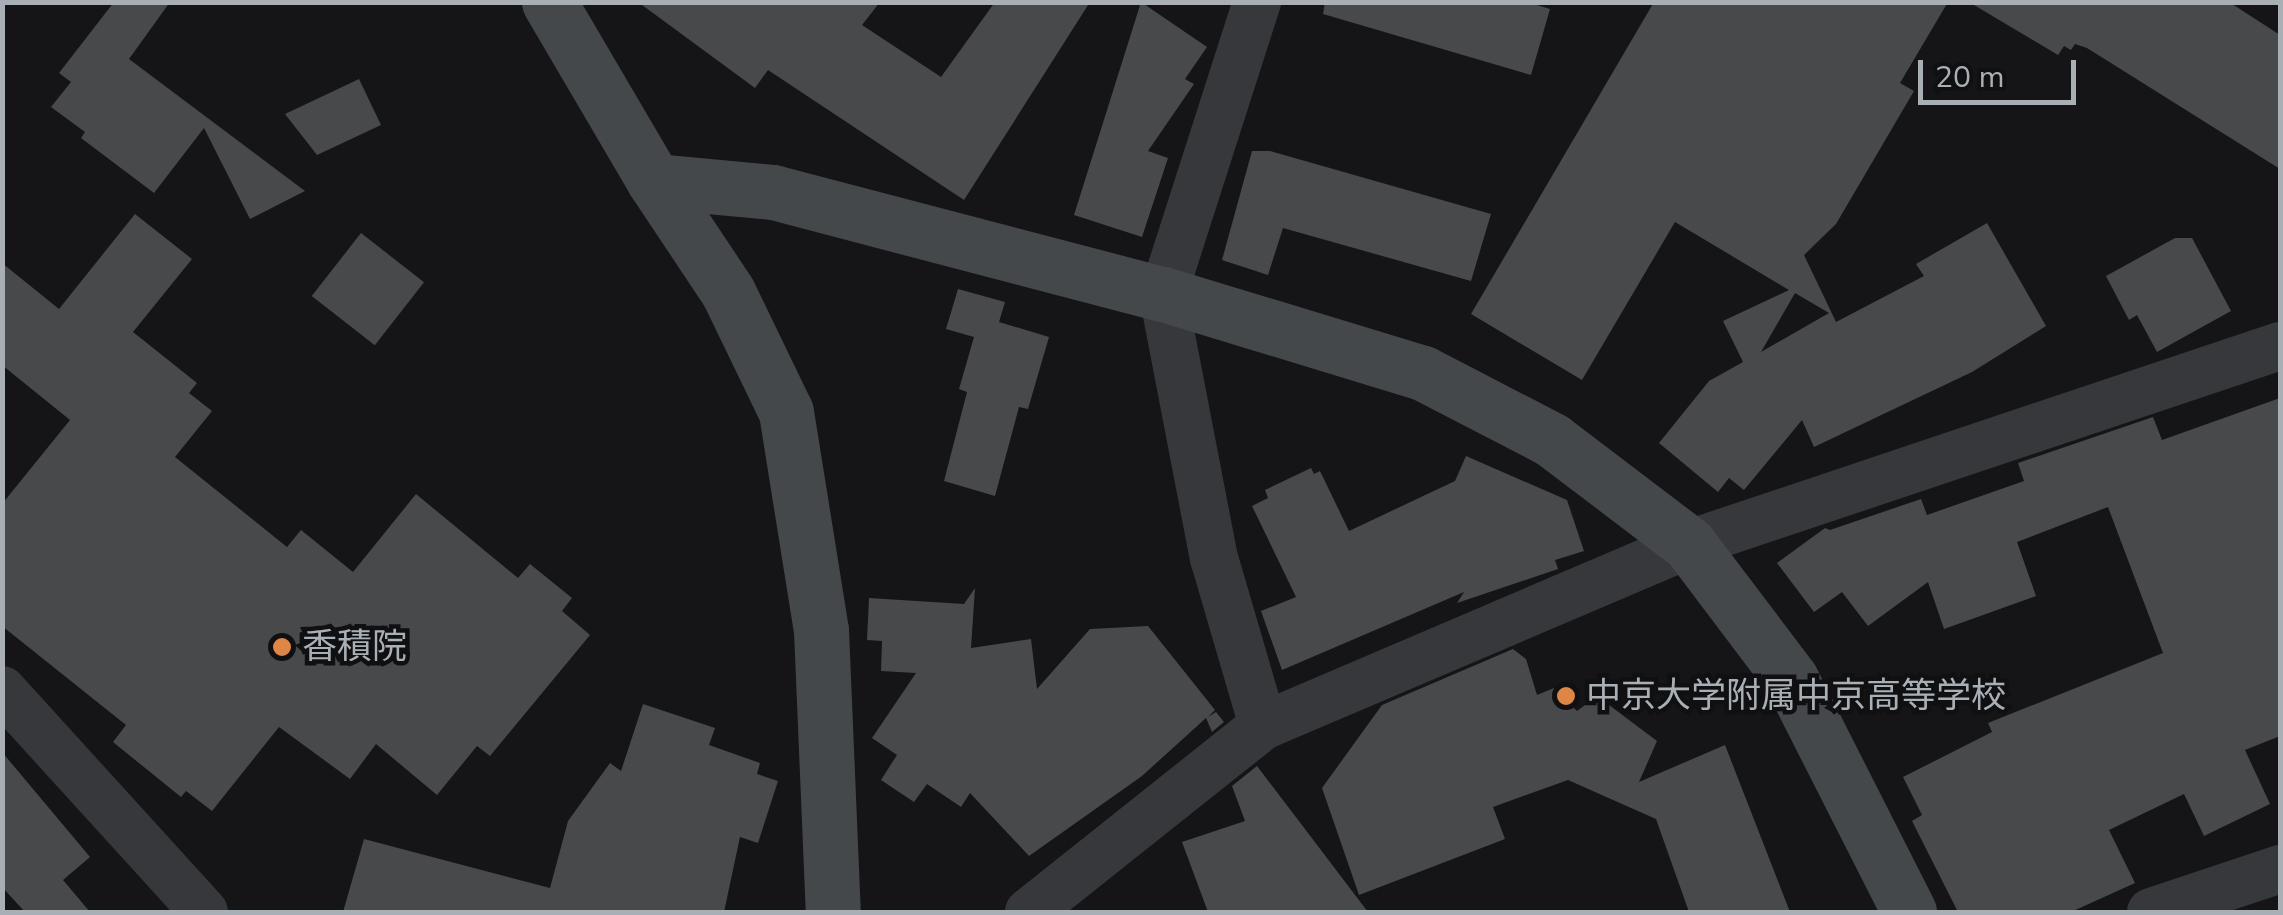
<!DOCTYPE html>
<html>
<head>
<meta charset="utf-8">
<style>
	body { margin:0 }
	#map { position:relative; width:2283px; height:915px; overflow:hidden; background:#151517; font-family:"Nunito Sans","Noto Sans JP",sans-serif }
	div>[style] { position:absolute }
	[style*='--x'] { left:calc(var(--x)*1px); top:calc(var(--y)*1px); width:calc(var(--w)*1px); rotate:calc(var(--a)*1deg) }
	.building>* { inset:0; background:#47494b; transform-origin:0 0 }
	.street>* { height:48px; margin:-24px; padding:0 24px; transform-origin:24px; border-radius:24px; background:#36383b }
	.secondary>* { height:55px; margin:-27.5px; padding:0 27.5px; transform-origin:27.5px; border-radius:27.5px; background:#45484b }
	.dots>* { width:28px; height:28px; translate:-50% -50%; box-sizing:border-box; border:5px solid #101012; border-radius:50% }
	span { translate:-50% -50%; white-space:nowrap; text-align:center; line-height:1.15; -webkit-text-stroke:9px #101012; paint-order:stroke }
	.poi-label { font-size:35px; color:#a8afb5 }
	.left { translate:0 -50%; text-align:left }
	.frame { position:absolute; inset:0; border:5px solid #a8afb5; pointer-events:none }
	.scale { position:absolute; left:1918px; top:60px; width:158px; height:45px; box-sizing:border-box; border:5px solid #a8afb5; border-top:0; padding-left:12px; font-size:30px; line-height:35px; white-space:nowrap; color:#a8afb5; -webkit-text-stroke:8px #101012; paint-order:stroke }
</style>
</head>
<body>
<div id="map">
	<div class="building">
		<div style="clip-path:polygon(114px 2px,170px 2px,129px 59px,305px 191px,250px 219px,204px 128px,154px 193px,81px 138px,85px 132px,51px 107px,71px 82px,59px 73px)"></div>
		<div style="clip-path:polygon(638px 2px,880px 2px,862px 25px,941px 77px,995px 2px,1090px 2px,964px 200px,768px 70px,755px 88px)"></div>
		<div style="clip-path:polygon(1141px 2px,1207px 47px,1185px 79px,1194px 84px,1148px 151px,1168px 158px,1142px 237px,1074px 215px)"></div>
		<div style="clip-path:polygon(1325px 2px,1527px 2px,1550px 9px,1531px 75px,1323px 14px)"></div>
		<div style="clip-path:polygon(evenodd,1654px 2px,1948px 2px,1900px 83px,1914px 91px,1836px 224px,1804px 255px,1836px 322px,1924px 276px,1916px 264px,1987px 223px,2046px 326px,1972px 372px,1814px 447px,1802px 420px,1744px 490px,1729px 478px,1718px 492px,1659px 443px,1709px 381px,1743px 362px,1723px 321px,1789px 290px,1675px 222px,1582px 380px,1471px 314px,1654px 2px,1795px 293px,1829px 313px,1761px 352px,1795px 293px)"></div>
		<div style="clip-path:polygon(1969px 2px,2229px 2px,2280px 35px,2280px 169px,2087px 48px,2075px 44px,2071px 50px,2064px 46px,2058px 55px)"></div>
		<div style="clip-path:polygon(359px 79px,381px 125px,317px 155px,285px 114px)"></div>
		<div style="clip-path:polygon(1252px 151px,1270px 151px,1491px 214px,1471px 281px,1283px 228px,1268px 275px,1222px 260px)"></div>
		<div style="clip-path:polygon(135px 214px,192px 259px,133px 332px,197px 383px,189px 393px,212px 411px,175px 457px,287px 547px,301px 530px,353px 572px,416px 494px,518px 578px,530px 564px,572px 598px,562px 611px,590px 635px,490px 756px,477px 746px,437px 795px,376px 744px,350px 779px,279px 727px,212px 811px,186px 791px,181px 797px,113px 742px,126px 725px,2px 626px,2px 504px,70px 420px,2px 365px,2px 263px,59px 309px)"></div>
		<div style="left:361px;top:233px;width:80px;height:80px;rotate:38deg"></div>
		<div style="clip-path:polygon(2175px 238px,2192px 238px,2231px 311px,2157px 352px,2137px 315px,2129px 320px,2106px 276px)"></div>
		<div style="clip-path:polygon(958px 289px,1005px 302px,999px 322px,1049px 337px,1028px 409px,1019px 407px,995px 496px,944px 481px,967px 392px,959px 389px,974px 337px,946px 329px)"></div>
		<div style="clip-path:polygon(2280px 398px,2280px 736px,2245px 750px,2270px 804px,2204px 836px,2184px 794px,2109px 830px,2135px 883px,2071px 912px,1958px 912px,1912px 821px,1922px 815px,1903px 777px,1992px 732px,1988px 723px,2163px 653px,2108px 507px,2017px 542px,2036px 596px,1944px 629px,1928px 582px,1868px 626px,1842px 592px,1814px 612px,1777px 563px,1825px 528px,1830px 530px,1921px 499px,1927px 515px,2024px 481px,2018px 463px,2153px 417px,2162px 440px)"></div>
		<div style="clip-path:polygon(1466px 456px,1567px 500px,1584px 551px,1555px 560px,1558px 569px,1457px 603px,1464px 592px,1282px 670px,1261px 611px,1296px 597px,1252px 506px,1268px 498px,1265px 490px,1311px 468px,1314px 474px,1320px 471px,1349px 531px,1455px 481px)"></div>
		<div style="clip-path:polygon(975px 588px,971px 648px,1031px 639px,1037px 689px,1090px 629px,1148px 626px,1215px 710px,1208px 717px,1216px 712px,1224px 722px,1212px 732px,1206px 718px,1142px 776px,1029px 856px,970px 793px,961px 807px,927px 784px,914px 802px,881px 780px,897px 755px,872px 738px,916px 673px,881px 671px,882px 641px,867px 640px,869px 598px,964px 604px)"></div>
		<div style="clip-path:polygon(1513px 649px,1526px 659px,1537px 695px,1554px 688px,1577px 711px,1597px 696px,1657px 741px,1639px 782px,1725px 745px,1790px 912px,1689px 912px,1656px 819px,1568px 780px,1493px 807px,1505px 839px,1359px 895px,1322px 788px,1382px 705px)"></div>
		<div style="clip-path:polygon(643px 704px,715px 728px,709px 745px,760px 763px,757px 774px,778px 781px,758px 843px,740px 837px,724px 912px,343px 912px,364px 839px,550px 888px,568px 821px,610px 763px,621px 771px)"></div>
		<div style="clip-path:polygon(2px 752px,90px 857px,63px 880px,90px 912px,25px 912px,2px 887px)"></div>
		<div style="clip-path:polygon(1257px 766px,1368px 912px,1208px 912px,1182px 842px,1245px 821px,1232px 786px)"></div>
	</div>
	<div class="street">
		<div style="--x:1257;--y:2;--w:307;--a:107.8"></div>
		<div style="--x:1163;--y:294;--w:269;--a:79.1"></div>
		<div style="--x:1214;--y:558;--w:175;--a:73.7"></div>
		<div style="--x:2;--y:690;--w:300;--a:47.7"></div>
		<div style="--x:1029;--y:912;--w:299;--a:-38.5"></div>
		<div style="--x:1263;--y:726;--w:463;--a:-23.1"></div>
		<div style="--x:1689;--y:544;--w:623;--a:-18.52"></div>
		<div style="--x:2151;--y:912;--w:136;--a:-18.4"></div>
	</div>
	<div class="secondary">
		<div style="--x:549;--y:2;--w:208;--a:59.6"></div>
		<div style="--x:654;--y:181;--w:133;--a:56.3"></div>
		<div style="--x:728;--y:292;--w:133;--a:64.2"></div>
		<div style="--x:786;--y:412;--w:221;--a:80.9"></div>
		<div style="--x:821;--y:630;--w:282;--a:87.6"></div>
		<div style="--x:654;--y:181;--w:120;--a:5.3"></div>
		<div style="--x:773;--y:192;--w:403;--a:14.7"></div>
		<div style="--x:1163;--y:294;--w:272;--a:16.9"></div>
		<div style="--x:1423;--y:373;--w:145;--a:27.4"></div>
		<div style="--x:1552;--y:440;--w:172;--a:37.2"></div>
		<div style="--x:1689;--y:544;--w:169;--a:52.9"></div>
		<div style="--x:1791;--y:679;--w:261;--a:63.1"></div>
	</div>
	<div class="dots">
		<div style="left:282px;top:647px;background:#de8646"></div>
		<div style="left:1566px;top:696px;background:#de8646"></div>
	</div>
	<div class="poi-label">
		<span class="left" style="left:302px;top:647px">香積院</span>
		<span class="left" style="left:1586px;top:696px">中京大学附属中京高等学校</span>
	</div>
	<div class="frame"></div>
	<div class="scale">20 m</div>
</div>
</body>
</html>
